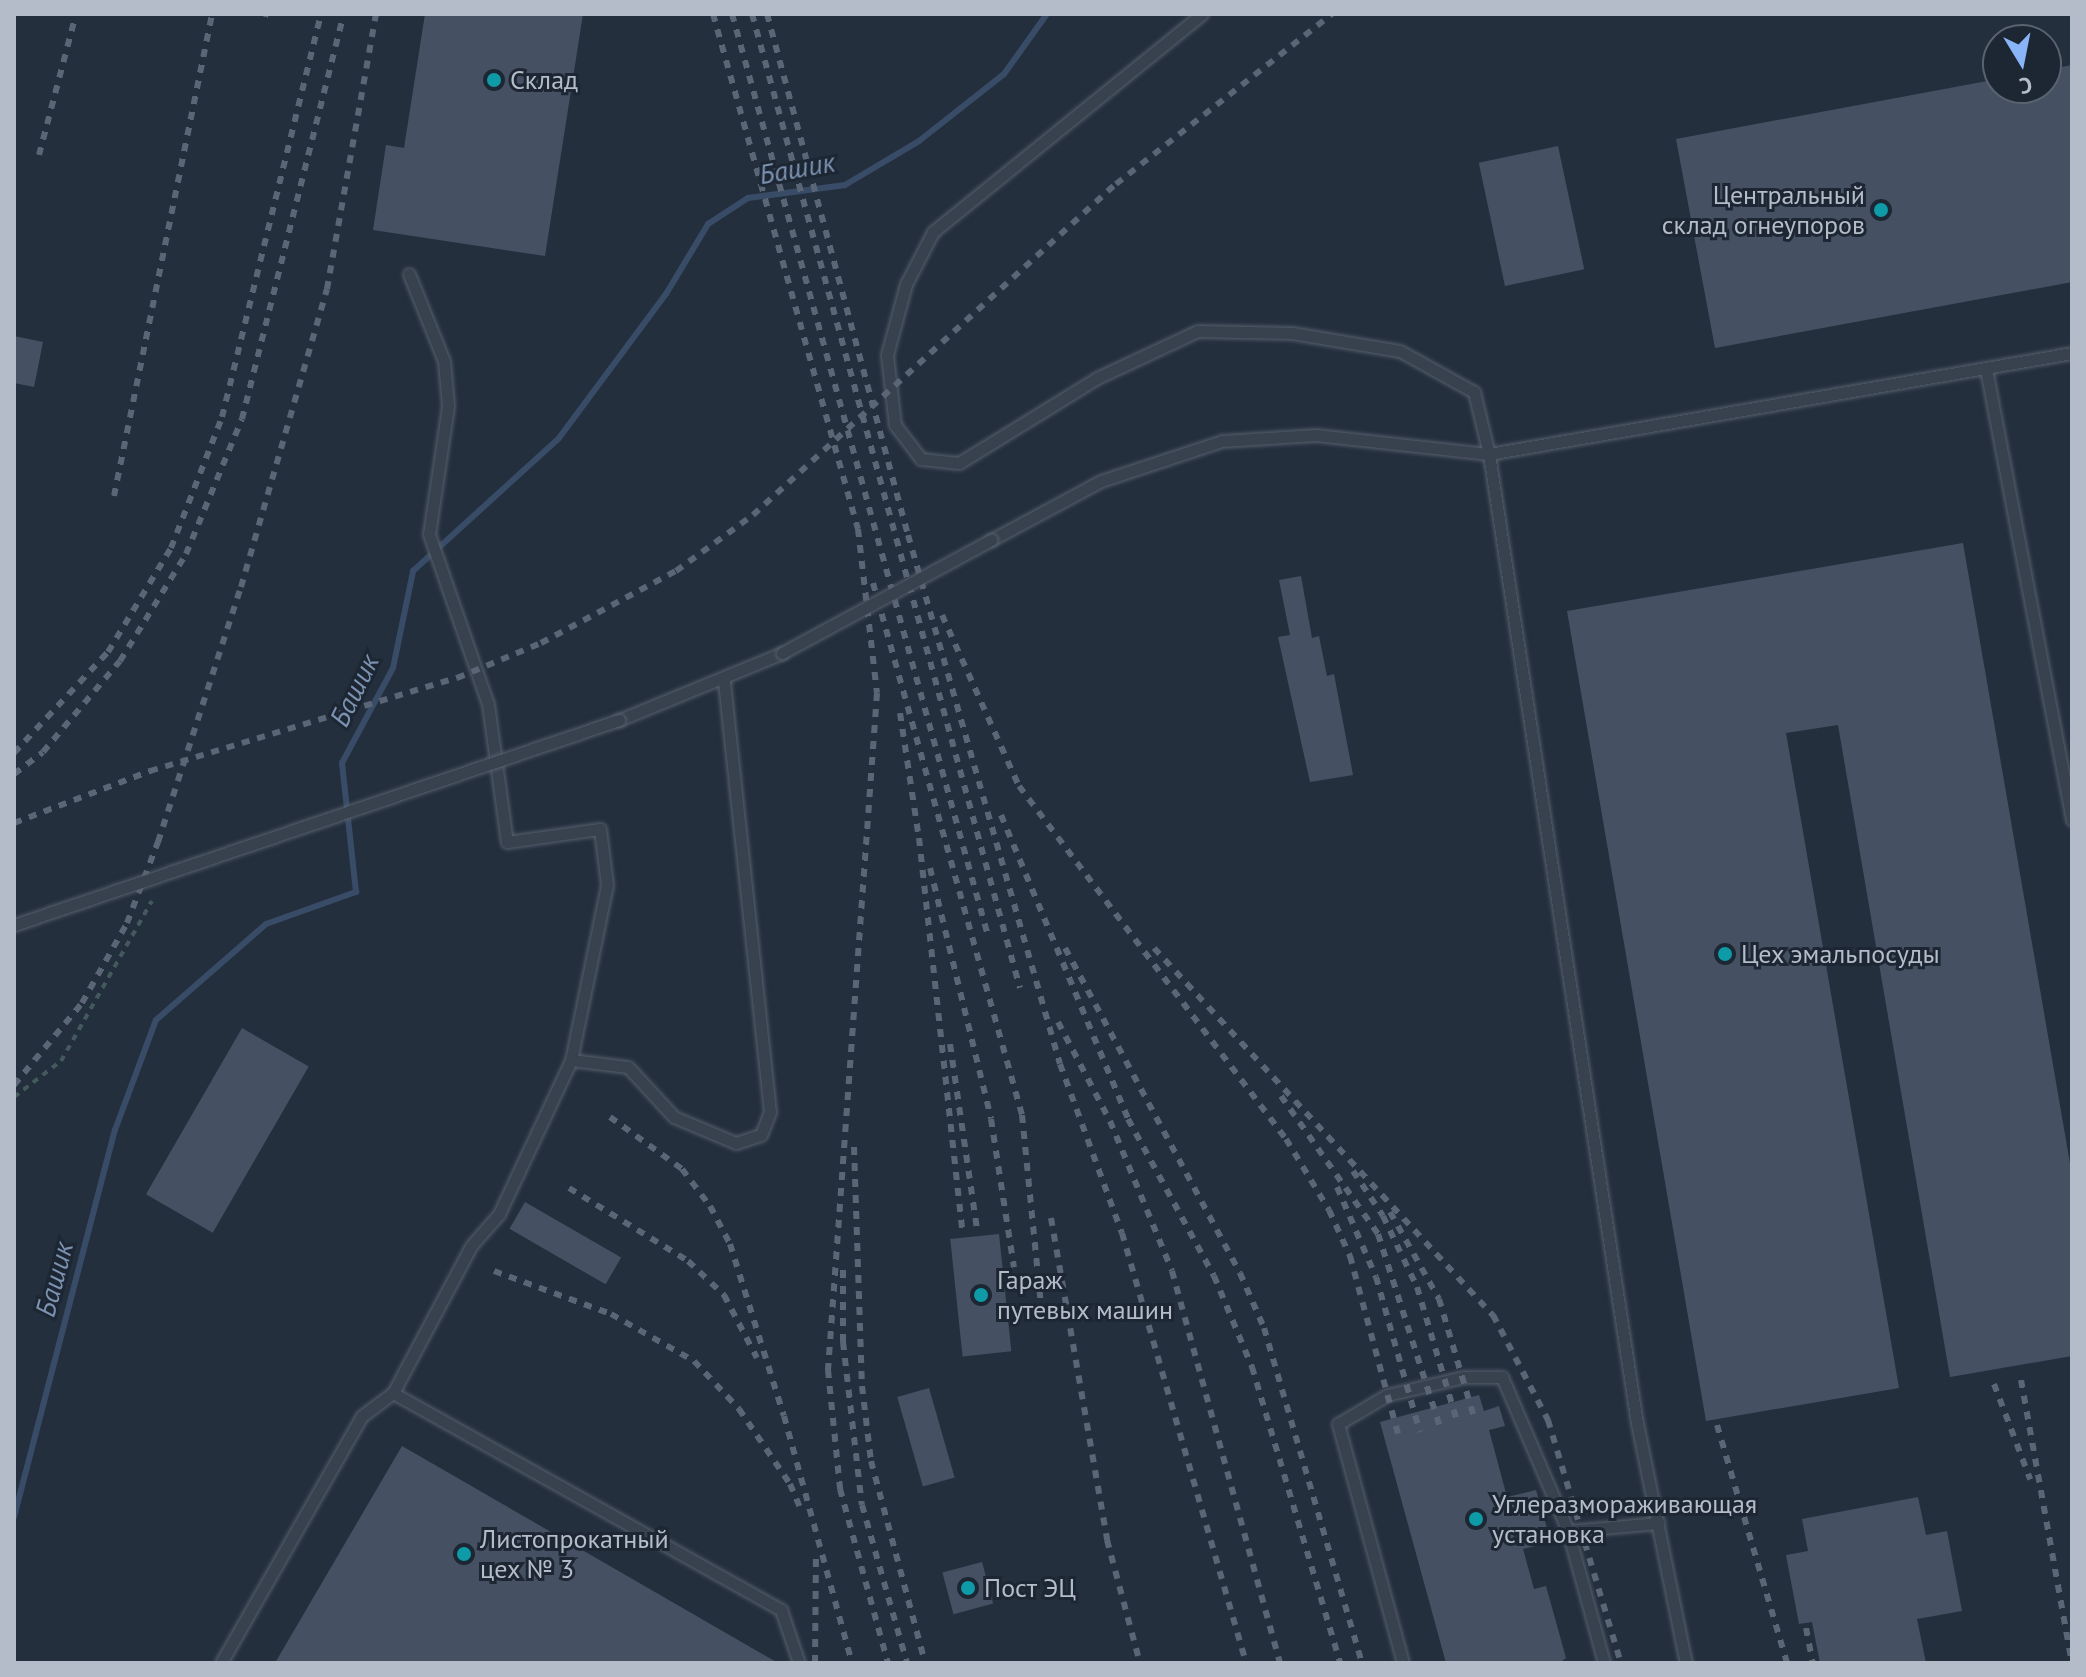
<!DOCTYPE html>
<html>
<head>
<meta charset="utf-8">
<style>
	body { margin:0 }
	#map { position:relative; width:2086px; height:1677px; overflow:hidden; background:#242f3e; font-family:"PT Sans",sans-serif }
	div>[style] { position:absolute }
	[style*='--x'] { left:calc(var(--x)*1px); top:calc(var(--y)*1px); width:calc(var(--w)*1px); rotate:calc(var(--a)*1deg) }
	.stream>* { height:6px; margin:-3px; padding:0 3px; transform-origin:3px; border-radius:3px; background:#394c67 }
	.building>* { inset:0; background:#455162; transform-origin:0 0 }
	.path>* { height:4px; margin-top:-2px; transform-origin:0; background:repeating-linear-gradient(90deg,#44595c 0 6px,transparent 0 12px) }
	.roads { filter:drop-shadow(0 0 2px #565f6c) drop-shadow(0 0 2px #565f6c) }
	.lane>* { height:11px; margin:-5.5px; padding:0 5.5px; transform-origin:5.5px; border-radius:5.5px; background:#38414e }
	.rail>* { height:6px; margin-top:-3px; transform-origin:0; background:repeating-linear-gradient(90deg,#5a6575 0 8px,transparent 0 16px) }
	.bridges { filter:drop-shadow(0 0 2px #565f6c) drop-shadow(0 0 2px #565f6c) }
	.lane-bridge>* { height:11px; margin:-5.5px; padding:0 5.5px; transform-origin:5.5px; border-radius:5.5px; background:#38414e }
	.dots>* { width:22px; height:22px; translate:-50% -50%; box-sizing:border-box; border:4px solid #1d2633; border-radius:50% }
	span { translate:-50% -50%; white-space:nowrap; text-align:center; line-height:1.15; -webkit-text-stroke:6px #1d2633; paint-order:stroke }
	.poi-label { font-size:26px; color:#b4bcc9 }
	.left { translate:0 -50%; text-align:left }
	.right { translate:-100% -50%; text-align:right }
	.water-label { font-size:28px; color:#7c92b1; font-style:italic }
	.frame { position:absolute; inset:0; border:16px solid #b4bcc9; pointer-events:none }
	.north { position:absolute; left:1982px; top:24px; width:80px; height:80px; box-sizing:border-box; background:#1d2633; border:2px solid #59626f; border-radius:50%; rotate:170deg; font-size:22px; font-weight:700; line-height:32px; text-align:center; color:#b4bcc9 }
	.north::after { content:''; display:block; margin:auto; width:28px; height:36px; background:#8ab4f8; clip-path:polygon(50% 0,100% 100%,50% 72%,0 100%) }
</style>
</head>
<body>
<div id="map">
	<div class="stream">
		<div style="--x:14;--y:1517;--w:400;--a:-75.4"></div>
		<div style="--x:115;--y:1130;--w:117;--a:-69.6"></div>
		<div style="--x:156;--y:1020;--w:146;--a:-41.1"></div>
		<div style="--x:266;--y:924;--w:96;--a:-19.6"></div>
		<div style="--x:356;--y:892;--w:130;--a:-96.2"></div>
		<div style="--x:342;--y:763;--w:108;--a:-61.8"></div>
		<div style="--x:393;--y:668;--w:99;--a:-78.3"></div>
		<div style="--x:413;--y:571;--w:197;--a:-42.3"></div>
		<div style="--x:559;--y:438;--w:179;--a:-53.4"></div>
		<div style="--x:666;--y:294;--w:82;--a:-59"></div>
		<div style="--x:708;--y:224;--w:48;--a:-33"></div>
		<div style="--x:748;--y:198;--w:98;--a:-7.6"></div>
		<div style="--x:845;--y:185;--w:86;--a:-30.7"></div>
		<div style="--x:919;--y:141;--w:108;--a:-38.2"></div>
		<div style="--x:1004;--y:74;--w:74;--a:-54.4"></div>
	</div>
	<div class="building">
		<div style="clip-path:polygon(425px 14px,583px 14px,545px 256px,373px 230px,386px 145px,404px 148px)"></div>
		<div style="clip-path:polygon(2072px 65px,2072px 282px,1715px 348px,1676px 139px,1998px 79px,1998px 88px,2046px 88px,2046px 70px)"></div>
		<div style="left:1558px;top:146px;width:126px;height:81px;rotate:78deg"></div>
		<div style="clip-path:polygon(14px 336px,43px 342px,34px 387px,14px 383px)"></div>
		<div style="clip-path:polygon(1963px 543px,2072px 1175px,2072px 1356px,1950px 1377px,1838px 725px,1786px 733px,1899px 1388px,1706px 1421px,1567px 611px)"></div>
		<div style="clip-path:polygon(1301px 576px,1312px 638px,1319px 636px,1327px 676px,1334px 674px,1353px 775px,1310px 782px,1278px 637px,1290px 635px,1279px 580px)"></div>
		<div style="left:242px;top:1028px;width:77px;height:192px;rotate:30deg"></div>
		<div style="left:525px;top:1202px;width:111px;height:31px;rotate:30deg"></div>
		<div style="left:999px;top:1234px;width:118px;height:49px;rotate:84deg"></div>
		<div style="left:929px;top:1388px;width:93px;height:33px;rotate:74deg"></div>
		<div style="clip-path:polygon(1479px 1395px,1484px 1411px,1499px 1406px,1505px 1426px,1489px 1430px,1507px 1497px,1536px 1490px,1551px 1542px,1523px 1549px,1534px 1589px,1546px 1586px,1566px 1658px,1559px 1663px,1446px 1663px,1380px 1422px)"></div>
		<div style="clip-path:polygon(402px 1446px,778px 1663px,275px 1663px)"></div>
		<div style="clip-path:polygon(1918px 1497px,1926px 1535px,1947px 1531px,1962px 1611px,1917px 1619px,1926px 1663px,1820px 1663px,1812px 1622px,1799px 1624px,1786px 1555px,1808px 1551px,1802px 1519px)"></div>
		<div style="left:982px;top:1562px;width:43px;height:41px;rotate:75deg"></div>
	</div>
	<div class="path">
		<div style="--x:14;--y:1097;--w:59;--a:-37.5"></div>
		<div style="--x:61;--y:1061;--w:184;--a:-60.4"></div>
	</div>
	<div class="roads">
		<div class="lane">
			<div style="--x:1202;--y:14;--w:346;--a:141"></div>
			<div style="--x:933;--y:232;--w:59;--a:117.4"></div>
			<div style="--x:906;--y:284;--w:73;--a:105"></div>
			<div style="--x:887;--y:355;--w:70;--a:83.5"></div>
			<div style="--x:895;--y:425;--w:43;--a:52.6"></div>
			<div style="--x:921;--y:459;--w:38;--a:6"></div>
			<div style="--x:959;--y:463;--w:162;--a:-31.6"></div>
			<div style="--x:1097;--y:378;--w:111;--a:-25"></div>
			<div style="--x:1198;--y:331;--w:94;--a:1.2"></div>
			<div style="--x:1292;--y:333;--w:109;--a:9.5"></div>
			<div style="--x:1400;--y:351;--w:85;--a:29"></div>
			<div style="--x:1474;--y:392;--w:64;--a:76.4"></div>
			<div style="--x:1489;--y:454;--w:980;--a:81.32"></div>
			<div style="--x:1637;--y:1423;--w:245;--a:78.5"></div>
			<div style="--x:409;--y:274;--w:94;--a:68.1"></div>
			<div style="--x:444;--y:361;--w:45;--a:84.9"></div>
			<div style="--x:448;--y:406;--w:129;--a:98.4"></div>
			<div style="--x:429;--y:534;--w:180;--a:70.9"></div>
			<div style="--x:488;--y:704;--w:139;--a:82.2"></div>
			<div style="--x:507;--y:842;--w:94;--a:-8"></div>
			<div style="--x:600;--y:829;--w:56;--a:82.9"></div>
			<div style="--x:607;--y:885;--w:179;--a:101.6"></div>
			<div style="--x:1986;--y:369;--w:459;--a:79.2"></div>
			<div style="--x:991;--y:540;--w:125;--a:-28.2"></div>
			<div style="--x:1101;--y:481;--w:127;--a:-18.3"></div>
			<div style="--x:1222;--y:441;--w:94;--a:-3.7"></div>
			<div style="--x:1316;--y:435;--w:174;--a:6.3"></div>
			<div style="--x:1489;--y:454;--w:592;--a:-9.83"></div>
			<div style="--x:619;--y:720;--w:176;--a:-22.3"></div>
			<div style="--x:393;--y:1393;--w:445;--a:29.2"></div>
			<div style="--x:781;--y:1610;--w:56;--a:71.2"></div>
			<div style="--x:1568;--y:1531;--w:137;--a:74.7"></div>
			<div style="--x:221;--y:1663;--w:284;--a:-60.3"></div>
			<div style="--x:362;--y:1416;--w:39;--a:-37"></div>
			<div style="--x:393;--y:1393;--w:166;--a:-62"></div>
			<div style="--x:471;--y:1246;--w:43;--a:-48.8"></div>
			<div style="--x:499;--y:1214;--w:170;--a:-64.9"></div>
			<div style="--x:571;--y:1060;--w:57;--a:7"></div>
			<div style="--x:628;--y:1067;--w:68;--a:47.4"></div>
			<div style="--x:674;--y:1117;--w:67;--a:22.8"></div>
			<div style="--x:736;--y:1143;--w:26;--a:-18"></div>
			<div style="--x:761;--y:1135;--w:25;--a:-69"></div>
			<div style="--x:770;--y:1112;--w:434;--a:-96.1"></div>
			<div style="--x:1403;--y:1663;--w:248;--a:-105.2"></div>
			<div style="--x:1338;--y:1424;--w:57;--a:-30.6"></div>
			<div style="--x:1387;--y:1395;--w:78;--a:-13.3"></div>
			<div style="--x:1463;--y:1377;--w:39;--a:0"></div>
			<div style="--x:1502;--y:1377;--w:168;--a:66.8"></div>
			<div style="--x:1568;--y:1531;--w:91;--a:-5"></div>
		</div>
	</div>
	<div class="rail">
		<div style="--x:713;--y:14;--w:535;--a:74.28"></div>
		<div style="--x:858;--y:529;--w:165;--a:83.4"></div>
		<div style="--x:877;--y:693;--w:679;--a:94.14"></div>
		<div style="--x:828;--y:1370;--w:120;--a:84.2"></div>
		<div style="--x:840;--y:1489;--w:180;--a:74.6"></div>
		<div style="--x:732;--y:14;--w:953;--a:74.48"></div>
		<div style="--x:752;--y:14;--w:1010;--a:74.62"></div>
		<div style="--x:767;--y:14;--w:540;--a:74.86"></div>
		<div style="--x:908;--y:535;--w:550;--a:73.97"></div>
		<div style="--x:1060;--y:1064;--w:180;--a:69.9"></div>
		<div style="--x:1122;--y:1233;--w:448;--a:73.9"></div>
		<div style="--x:265;--y:17;--w:3;--a:-72"></div>
		<div style="--x:39;--y:155;--w:146;--a:-75.3"></div>
		<div style="--x:114;--y:496;--w:492;--a:-78.5"></div>
		<div style="--x:873;--y:583;--w:552;--a:74.35"></div>
		<div style="--x:1022;--y:1115;--w:191;--a:84.3"></div>
		<div style="--x:942;--y:615;--w:188;--a:65.8"></div>
		<div style="--x:1019;--y:786;--w:443;--a:52.9"></div>
		<div style="--x:1286;--y:1139;--w:83;--a:58.8"></div>
		<div style="--x:1329;--y:1210;--w:51;--a:65.5"></div>
		<div style="--x:1350;--y:1256;--w:188;--a:74.9"></div>
		<div style="--x:900;--y:713;--w:126;--a:81.4"></div>
		<div style="--x:919;--y:838;--w:394;--a:83.7"></div>
		<div style="--x:14;--y:753;--w:138;--a:-47.1"></div>
		<div style="--x:108;--y:652;--w:122;--a:-58.8"></div>
		<div style="--x:171;--y:548;--w:141;--a:-68.7"></div>
		<div style="--x:222;--y:417;--w:415;--a:-76.2"></div>
		<div style="--x:14;--y:774;--w:36;--a:-37"></div>
		<div style="--x:43;--y:752;--w:119;--a:-49.8"></div>
		<div style="--x:120;--y:661;--w:126;--a:-58.3"></div>
		<div style="--x:186;--y:554;--w:146;--a:-67.5"></div>
		<div style="--x:242;--y:419;--w:418;--a:-75.9"></div>
		<div style="--x:1001;--y:815;--w:329;--a:67.3"></div>
		<div style="--x:1128;--y:1119;--w:179;--a:61.3"></div>
		<div style="--x:1214;--y:1276;--w:99;--a:67.3"></div>
		<div style="--x:1252;--y:1367;--w:309;--a:73.4"></div>
		<div style="--x:14;--y:823;--w:146;--a:-20.9"></div>
		<div style="--x:150;--y:771;--w:321;--a:-16.9"></div>
		<div style="--x:457;--y:678;--w:91;--a:-22.6"></div>
		<div style="--x:541;--y:643;--w:153;--a:-28.1"></div>
		<div style="--x:676;--y:571;--w:95;--a:-36"></div>
		<div style="--x:753;--y:515;--w:491;--a:-42.4"></div>
		<div style="--x:1116;--y:184;--w:275;--a:-38.2"></div>
		<div style="--x:930;--y:868;--w:258;--a:76.3"></div>
		<div style="--x:991;--y:1119;--w:150;--a:81.2"></div>
		<div style="--x:1065;--y:948;--w:369;--a:61.7"></div>
		<div style="--x:1240;--y:1273;--w:60;--a:66.4"></div>
		<div style="--x:1264;--y:1328;--w:349;--a:73.7"></div>
		<div style="--x:1154;--y:948;--w:500;--a:47.3"></div>
		<div style="--x:1493;--y:1315;--w:119;--a:62.4"></div>
		<div style="--x:1548;--y:1420;--w:254;--a:73.3"></div>
		<div style="--x:1058;--y:1022;--w:112;--a:62.3"></div>
		<div style="--x:1110;--y:1121;--w:162;--a:67.5"></div>
		<div style="--x:1172;--y:1271;--w:407;--a:74.6"></div>
		<div style="--x:950;--y:1044;--w:186;--a:81.7"></div>
		<div style="--x:14;--y:1085;--w:107;--a:-50.3"></div>
		<div style="--x:82;--y:1003;--w:92;--a:-60.6"></div>
		<div style="--x:127;--y:923;--w:87;--a:-69.1"></div>
		<div style="--x:158;--y:842;--w:268;--a:-72"></div>
		<div style="--x:241;--y:587;--w:310;--a:-73.9"></div>
		<div style="--x:327;--y:289;--w:279;--a:-79.9"></div>
		<div style="--x:1281;--y:1096;--w:169;--a:54.9"></div>
		<div style="--x:1378;--y:1234;--w:203;--a:72.2"></div>
		<div style="--x:610;--y:1117;--w:89;--a:35.8"></div>
		<div style="--x:682;--y:1169;--w:46;--a:52.9"></div>
		<div style="--x:710;--y:1206;--w:43;--a:62.2"></div>
		<div style="--x:730;--y:1244;--w:180;--a:72.6"></div>
		<div style="--x:784;--y:1416;--w:256;--a:74.6"></div>
		<div style="--x:854;--y:1147;--w:239;--a:88.1"></div>
		<div style="--x:862;--y:1386;--w:76;--a:83.2"></div>
		<div style="--x:871;--y:1461;--w:209;--a:75"></div>
		<div style="--x:1353;--y:1171;--w:54;--a:56.3"></div>
		<div style="--x:1383;--y:1216;--w:79;--a:64.4"></div>
		<div style="--x:1417;--y:1287;--w:140;--a:73.4"></div>
		<div style="--x:1337;--y:1187;--w:98;--a:66.6"></div>
		<div style="--x:1376;--y:1277;--w:161;--a:74.2"></div>
		<div style="--x:569;--y:1188;--w:140;--a:31.5"></div>
		<div style="--x:688;--y:1261;--w:50;--a:43.4"></div>
		<div style="--x:724;--y:1295;--w:71;--a:62.4"></div>
		<div style="--x:1390;--y:1212;--w:100;--a:60.6"></div>
		<div style="--x:1439;--y:1299;--w:123;--a:73.5"></div>
		<div style="--x:1051;--y:1218;--w:327;--a:80.1"></div>
		<div style="--x:1107;--y:1540;--w:127;--a:75"></div>
		<div style="--x:843;--y:1270;--w:72;--a:90"></div>
		<div style="--x:843;--y:1342;--w:164;--a:83.4"></div>
		<div style="--x:862;--y:1505;--w:164;--a:74.1"></div>
		<div style="--x:494;--y:1271;--w:125;--a:20.2"></div>
		<div style="--x:611;--y:1314;--w:95;--a:29.5"></div>
		<div style="--x:694;--y:1361;--w:66;--a:46.8"></div>
		<div style="--x:739;--y:1409;--w:91;--a:55.8"></div>
		<div style="--x:790;--y:1484;--w:26;--a:67"></div>
		<div style="--x:2021;--y:1380;--w:288;--a:79.8"></div>
		<div style="--x:1994;--y:1384;--w:102;--a:69.2"></div>
		<div style="--x:1717;--y:1425;--w:248;--a:73.6"></div>
		<div style="--x:1806;--y:1628;--w:36;--a:79"></div>
		<div style="--x:815;--y:1663;--w:108;--a:-89.5"></div>
	</div>
	<div class="bridges">
		<div class="lane-bridge">
			<div style="--x:782;--y:653;--w:238;--a:-28.4"></div>
			<div style="--x:14;--y:925;--w:639;--a:-18.72"></div>
		</div>
	</div>
	<div class="dots">
		<div style="left:494px;top:80px;background:#0f9aa8"></div>
		<div style="left:1881px;top:210px;background:#0f9aa8"></div>
		<div style="left:1725px;top:954px;background:#0f9aa8"></div>
		<div style="left:981px;top:1295px;background:#0f9aa8"></div>
		<div style="left:1476px;top:1519px;background:#0f9aa8"></div>
		<div style="left:464px;top:1554px;background:#0f9aa8"></div>
		<div style="left:968px;top:1588px;background:#0f9aa8"></div>
	</div>
	<div class="poi-label">
		<span class="left" style="left:510px;top:80px">Склад</span>
		<span class="right" style="left:1865px;top:210px">Центральный<br>склад огнеупоров</span>
		<span class="left" style="left:1741px;top:954px">Цех эмальпосуды</span>
		<span class="left" style="left:997px;top:1295px">Гараж<br>путевых машин</span>
		<span class="left" style="left:1492px;top:1519px">Углеразмораживающая<br>установка</span>
		<span class="left" style="left:480px;top:1554px">Листопрокатный<br>цех № 3</span>
		<span class="left" style="left:984px;top:1588px">Поcт ЭЦ</span>
	</div>
	<div class="water-label">
		<span style="left:797px;top:168px;rotate:-10deg">Башик</span>
		<span style="left:354px;top:690px;rotate:-64deg">Башик</span>
		<span style="left:54px;top:1279px;rotate:-75deg">Башик</span>
	</div>
	<div class="frame"></div>
	<div class="north">С</div>
</div>
</body>
</html>
